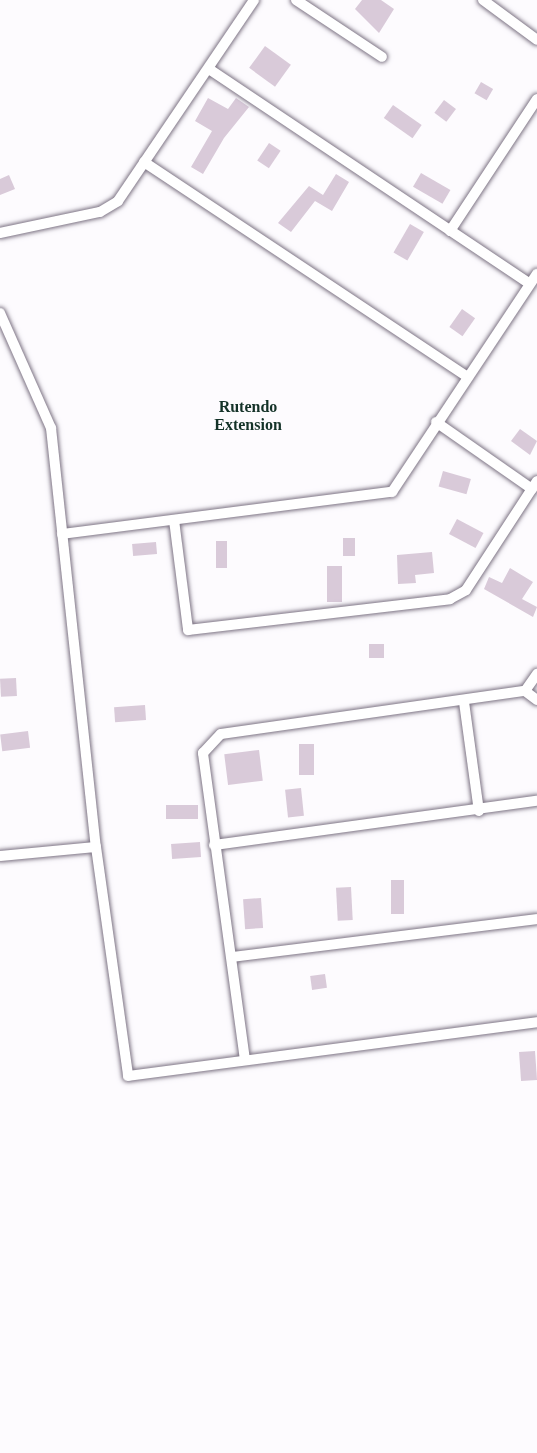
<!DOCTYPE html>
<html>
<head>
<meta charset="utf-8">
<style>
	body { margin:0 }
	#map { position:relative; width:537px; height:1453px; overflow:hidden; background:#fdfbfe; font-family:"Times New Roman",serif }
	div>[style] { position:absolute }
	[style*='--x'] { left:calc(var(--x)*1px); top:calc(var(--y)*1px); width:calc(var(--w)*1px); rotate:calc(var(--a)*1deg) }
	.building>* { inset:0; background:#d9cad9; transform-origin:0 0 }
	.roads { filter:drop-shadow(0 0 2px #7e7585) drop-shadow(0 0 2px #7e7585) }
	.minor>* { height:10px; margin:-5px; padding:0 5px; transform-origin:5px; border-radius:5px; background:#fff }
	span { translate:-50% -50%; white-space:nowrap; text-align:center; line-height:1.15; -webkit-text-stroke:4.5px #fdfbfe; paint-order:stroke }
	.neighbourhood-label { font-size:16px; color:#143228; font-weight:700 }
</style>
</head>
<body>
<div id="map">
	<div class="building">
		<div style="clip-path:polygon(362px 0,381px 0,394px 9px,379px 33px,355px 9px)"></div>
		<div style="left:265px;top:46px;width:32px;height:27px;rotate:36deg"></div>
		<div style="left:481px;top:82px;width:14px;height:13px;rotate:30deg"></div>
		<div style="clip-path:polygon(208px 98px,228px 109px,236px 98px,249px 107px,224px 138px,203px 174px,191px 167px,212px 131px,195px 121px)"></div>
		<div style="left:444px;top:100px;width:15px;height:16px;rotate:37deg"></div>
		<div style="left:393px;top:105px;width:35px;height:16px;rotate:35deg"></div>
		<div style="left:269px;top:143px;width:14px;height:21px;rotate:34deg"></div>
		<div style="left:421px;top:173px;width:34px;height:16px;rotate:30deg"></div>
		<div style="clip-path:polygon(336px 174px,349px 182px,332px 211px,315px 201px,291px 232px,278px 223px,309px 186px,323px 195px)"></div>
		<div style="clip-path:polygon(9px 175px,15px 189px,0 195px,0 179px)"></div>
		<div style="left:410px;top:224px;width:16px;height:33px;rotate:30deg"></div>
		<div style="left:462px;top:309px;width:16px;height:22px;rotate:35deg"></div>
		<div style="clip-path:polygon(520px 429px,537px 441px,530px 455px,511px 441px)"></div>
		<div style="left:443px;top:471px;width:29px;height:16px;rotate:16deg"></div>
		<div style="left:457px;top:519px;width:30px;height:17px;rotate:28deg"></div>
		<div style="left:343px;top:538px;width:12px;height:18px"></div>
		<div style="left:227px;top:541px;width:27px;height:11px;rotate:90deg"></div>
		<div style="left:156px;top:542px;width:12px;height:24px;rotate:85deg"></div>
		<div style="clip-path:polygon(432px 552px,434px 573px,415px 575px,416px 583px,398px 584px,397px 555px)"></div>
		<div style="left:327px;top:566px;width:15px;height:36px"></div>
		<div style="clip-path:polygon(510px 568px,533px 582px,522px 599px,537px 607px,533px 617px,484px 589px,489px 577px,502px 583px)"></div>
		<div style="left:369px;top:644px;width:15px;height:14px"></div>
		<div style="left:16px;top:678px;width:18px;height:16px;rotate:87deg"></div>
		<div style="left:145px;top:705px;width:15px;height:31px;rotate:86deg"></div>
		<div style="left:28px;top:731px;width:17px;height:28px;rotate:83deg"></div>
		<div style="left:299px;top:744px;width:15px;height:31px"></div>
		<div style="left:259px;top:750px;width:31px;height:35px;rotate:83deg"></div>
		<div style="left:301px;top:788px;width:28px;height:16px;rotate:84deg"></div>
		<div style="left:198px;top:805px;width:14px;height:32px;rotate:90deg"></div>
		<div style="left:200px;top:842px;width:15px;height:29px;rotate:86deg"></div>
		<div style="left:391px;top:880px;width:13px;height:34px"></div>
		<div style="left:351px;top:887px;width:33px;height:15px;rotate:87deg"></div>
		<div style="left:261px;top:898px;width:30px;height:18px;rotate:86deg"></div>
		<div style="left:325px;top:974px;width:14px;height:15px;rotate:82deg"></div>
		<div style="left:535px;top:1051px;width:29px;height:16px;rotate:86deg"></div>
	</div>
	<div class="roads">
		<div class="minor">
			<div style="--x:296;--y:0;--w:103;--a:33.5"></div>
			<div style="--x:483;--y:0;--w:67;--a:36.5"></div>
			<div style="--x:209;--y:69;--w:386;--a:33.8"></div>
			<div style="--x:144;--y:162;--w:387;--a:33.6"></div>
			<div style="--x:450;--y:231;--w:158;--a:-56.6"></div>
			<div style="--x:0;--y:233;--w:102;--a:-11.9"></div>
			<div style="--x:100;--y:212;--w:21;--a:-31"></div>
			<div style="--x:118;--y:201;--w:243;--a:-55.9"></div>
			<div style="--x:0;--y:313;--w:126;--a:66.1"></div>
			<div style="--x:51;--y:428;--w:421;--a:83.9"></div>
			<div style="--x:96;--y:847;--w:231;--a:82"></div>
			<div style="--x:128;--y:1076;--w:413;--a:-7.5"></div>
			<div style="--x:436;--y:422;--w:117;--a:34.9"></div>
			<div style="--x:174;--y:520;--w:111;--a:82.7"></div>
			<div style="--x:188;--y:630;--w:264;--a:-6.7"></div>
			<div style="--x:450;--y:599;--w:18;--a:-29"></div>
			<div style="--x:466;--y:590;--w:130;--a:-56.9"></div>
			<div style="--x:62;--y:534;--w:333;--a:-7.3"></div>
			<div style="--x:392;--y:492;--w:262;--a:-56.4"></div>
			<div style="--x:525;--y:691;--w:15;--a:37"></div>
			<div style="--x:464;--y:702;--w:110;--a:82.2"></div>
			<div style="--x:214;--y:845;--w:326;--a:-7.8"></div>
			<div style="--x:0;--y:856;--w:96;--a:-5.4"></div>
			<div style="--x:232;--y:957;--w:307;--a:-7.1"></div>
			<div style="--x:245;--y:1060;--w:310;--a:-97.8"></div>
			<div style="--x:203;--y:753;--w:26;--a:-47"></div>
			<div style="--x:221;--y:734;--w:307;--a:-8.1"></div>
			<div style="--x:525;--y:691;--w:21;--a:-55"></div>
		</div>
	</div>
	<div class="neighbourhood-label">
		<span style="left:248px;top:416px">Rutendo<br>Extension</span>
	</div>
</div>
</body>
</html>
